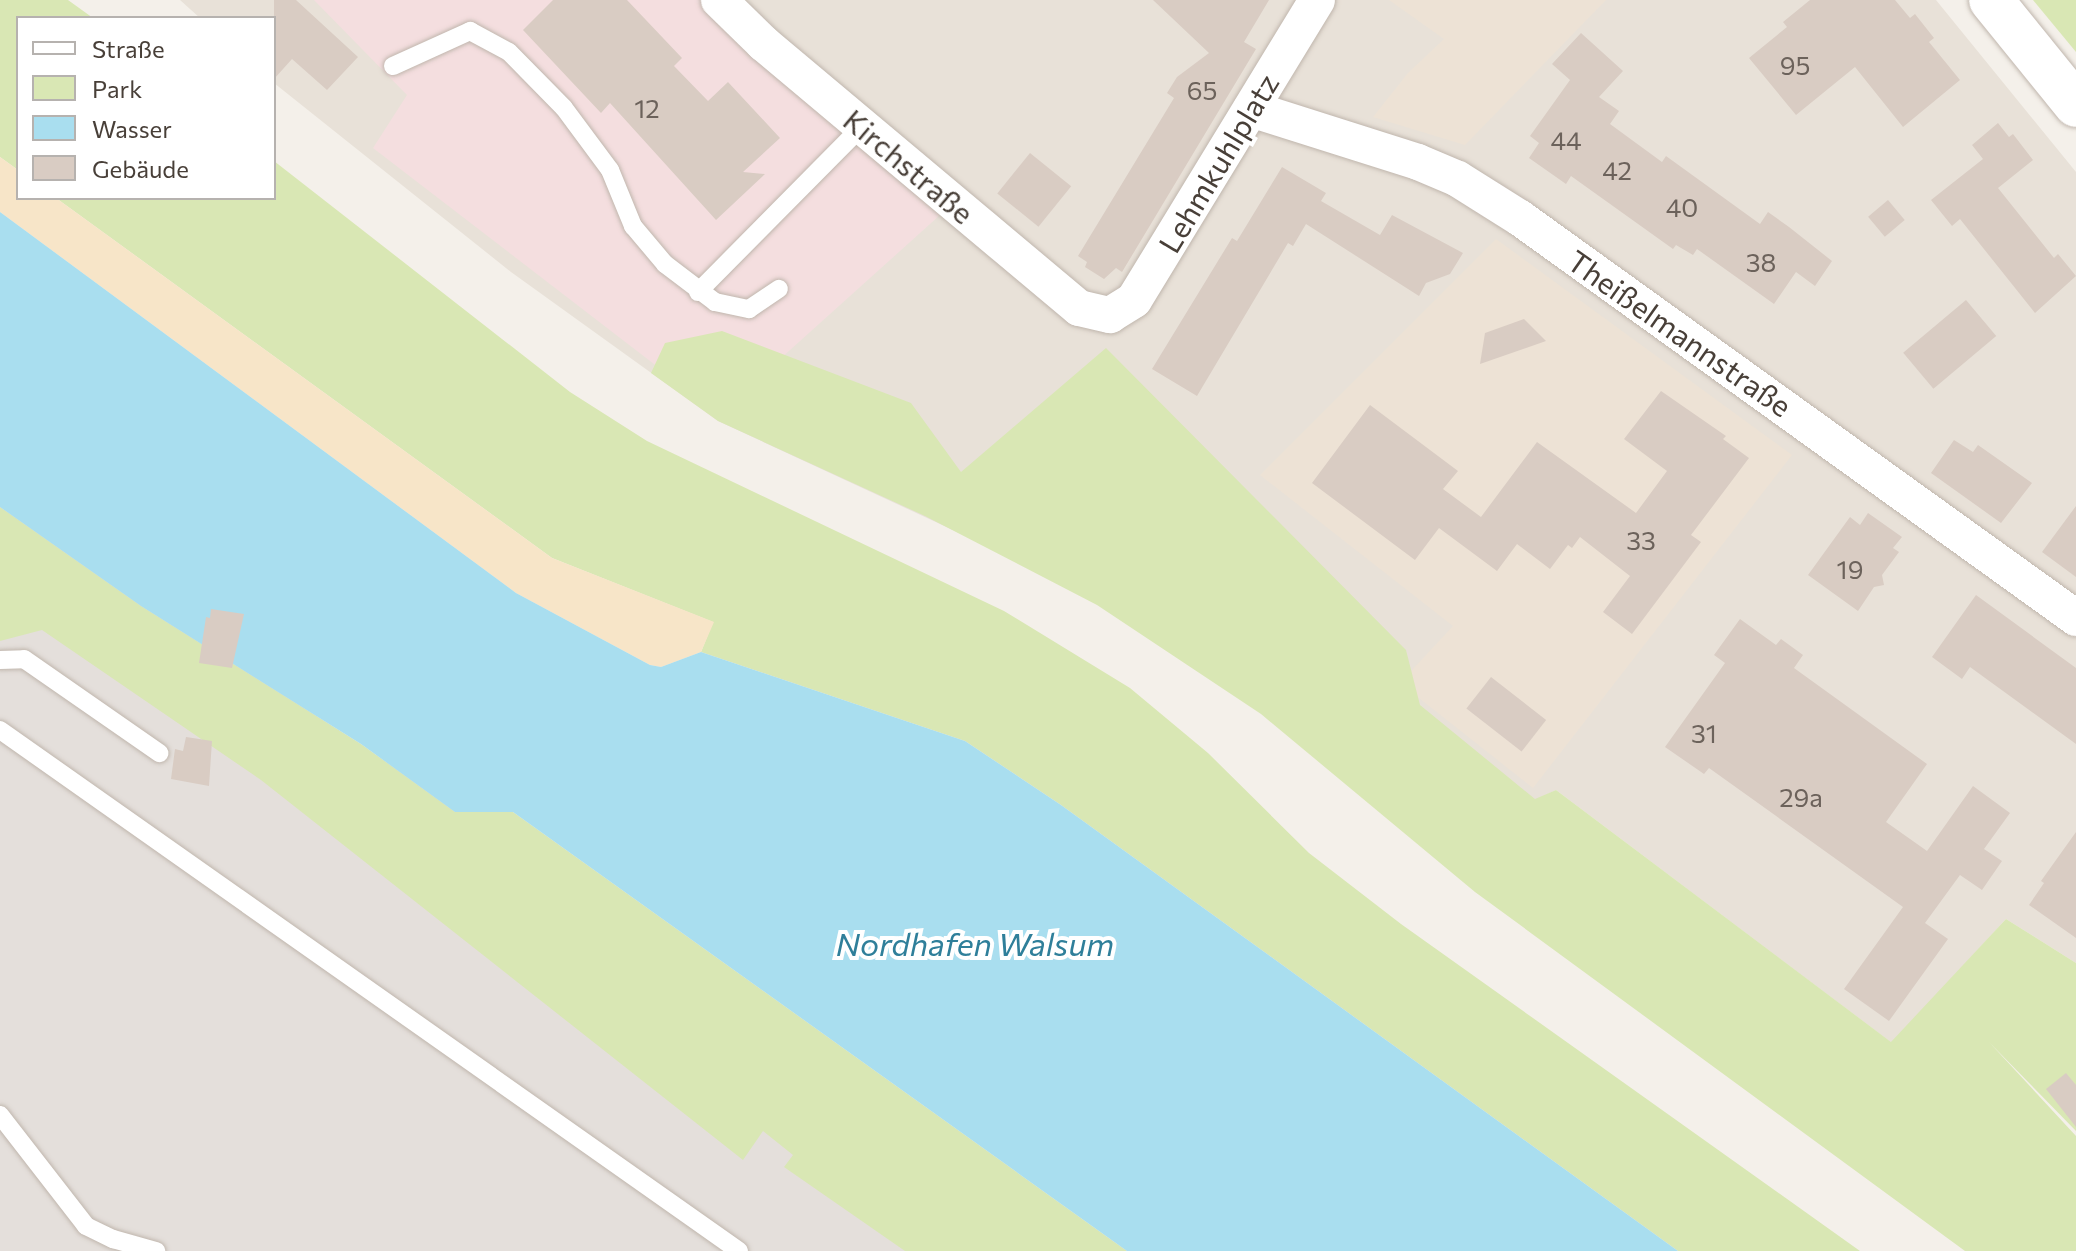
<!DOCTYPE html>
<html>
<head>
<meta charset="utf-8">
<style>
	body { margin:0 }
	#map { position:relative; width:2076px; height:1251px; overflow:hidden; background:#f4f0ea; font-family:Commissioner,sans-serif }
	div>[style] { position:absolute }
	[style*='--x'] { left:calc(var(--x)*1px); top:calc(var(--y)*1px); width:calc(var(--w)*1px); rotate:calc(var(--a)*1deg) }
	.residential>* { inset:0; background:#e8e1d8 }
	.industrial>* { inset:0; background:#e4dfdb }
	.education>* { inset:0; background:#ede2d5 }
	.medical>* { inset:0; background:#f4dedf }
	.green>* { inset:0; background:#d9e7b4 }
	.sand>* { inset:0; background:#f7e5c8 }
	.water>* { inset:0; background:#a9deef }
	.building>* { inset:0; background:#d9ccc3; transform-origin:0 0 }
	.roads { filter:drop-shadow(0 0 2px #c0b6ad) drop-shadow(0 0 2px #c0b6ad) }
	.service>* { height:18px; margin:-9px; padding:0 9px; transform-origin:9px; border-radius:9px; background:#fff }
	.minor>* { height:36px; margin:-18px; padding:0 18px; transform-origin:18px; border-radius:18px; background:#fff }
	.tertiary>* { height:44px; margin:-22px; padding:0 22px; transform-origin:22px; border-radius:22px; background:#fff }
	span { translate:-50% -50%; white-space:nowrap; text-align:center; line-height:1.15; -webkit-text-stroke:8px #fff; paint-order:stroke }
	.number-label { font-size:26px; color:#6c625b }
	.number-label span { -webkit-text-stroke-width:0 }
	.street-label { font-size:30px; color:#483f38 }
	.water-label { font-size:32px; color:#2f7f9a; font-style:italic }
	.legend { position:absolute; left:16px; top:16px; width:260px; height:184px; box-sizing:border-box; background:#fff; border:2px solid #b6b2af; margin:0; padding:10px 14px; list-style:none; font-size:24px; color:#483f38 }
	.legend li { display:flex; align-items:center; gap:16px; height:40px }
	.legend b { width:40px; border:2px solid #b6b2af }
</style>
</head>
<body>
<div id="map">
	<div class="residential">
		<div style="clip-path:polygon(180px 0,1936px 0,2076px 172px,2076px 963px,2006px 919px,1892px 1043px,1556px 790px,1535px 800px,718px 421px,511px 272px,274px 83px,274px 18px,200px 18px)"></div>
	</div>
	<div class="industrial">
		<div style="clip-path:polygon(0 507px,1127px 1251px,0 1251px)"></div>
	</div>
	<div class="education">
		<div style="clip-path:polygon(1389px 0,1606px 0,1465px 145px,1373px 117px,1408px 73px,1444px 39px)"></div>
		<div style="clip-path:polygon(1496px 239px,1792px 455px,1533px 788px,1400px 683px,1453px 626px,1260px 475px)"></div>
	</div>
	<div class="medical">
		<div style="clip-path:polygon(314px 0,711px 0,950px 206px,719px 414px,373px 148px,407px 95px)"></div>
	</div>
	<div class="green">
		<div style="clip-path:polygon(0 0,68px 0,93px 18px,18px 18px,18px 170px,0 157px)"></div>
		<div style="clip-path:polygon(2033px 0,2076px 0,2076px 52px)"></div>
		<div style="clip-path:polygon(274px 161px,570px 392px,647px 441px,1004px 611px,1130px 688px,1208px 753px,1309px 853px,1401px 924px,1860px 1251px,1678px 1251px,1061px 805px,965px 741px,701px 652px,713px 622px,552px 558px,56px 198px,274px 198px)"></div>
		<div style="clip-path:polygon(722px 331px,911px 403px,961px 472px,1106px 348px,1406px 650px,1420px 705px,1535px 799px,1556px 790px,1891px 1042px,2006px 919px,2076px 963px,2076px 1131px,1989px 1042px,2076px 1136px,2076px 1251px,1965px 1251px,1475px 892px,1261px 714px,1097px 605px,925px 516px,718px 421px,651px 373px,665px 343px)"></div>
		<div style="clip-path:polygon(0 507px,141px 606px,361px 744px,455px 812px,513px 812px,1127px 1251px,905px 1251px,784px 1167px,793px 1155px,763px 1131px,743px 1160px,261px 780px,42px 630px,0 641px)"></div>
	</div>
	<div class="sand">
		<div style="clip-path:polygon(0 157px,18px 170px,18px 198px,56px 198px,552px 558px,714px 622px,701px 652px,661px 667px,650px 665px,516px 593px,0 212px)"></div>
	</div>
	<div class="water">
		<div style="clip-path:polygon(0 212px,516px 593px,650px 665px,661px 667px,701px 652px,965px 741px,1061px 805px,1678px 1251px,1127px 1251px,513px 812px,455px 812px,361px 744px,141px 606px,0 507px)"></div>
	</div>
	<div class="building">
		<div style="clip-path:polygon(274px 0,296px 0,358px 57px,327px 90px,292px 59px,274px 79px)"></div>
		<div style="clip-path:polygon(553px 0,627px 0,682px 58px,674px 66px,708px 101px,728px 82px,780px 138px,743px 172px,765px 174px,716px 220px,610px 103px,601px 113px,523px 30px)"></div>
		<div style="clip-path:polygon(1153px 0,1269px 0,1244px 42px,1256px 49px,1122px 272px,1116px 268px,1104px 279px,1085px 267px,1087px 262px,1078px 256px,1174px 98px,1167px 93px,1177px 77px,1209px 53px)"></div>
		<div style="clip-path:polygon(1810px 0,1895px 0,1910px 18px,1915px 14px,1934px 38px,1929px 42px,1960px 80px,1903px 127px,1855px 67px,1796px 115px,1749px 58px,1787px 27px,1783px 22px)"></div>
		<div style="clip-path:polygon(1581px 33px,1623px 71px,1599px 97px,1619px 111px,1610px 124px,1662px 162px,1666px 156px,1760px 224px,1768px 212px,1789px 227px,1832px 261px,1815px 286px,1796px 272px,1774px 304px,1697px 249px,1693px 255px,1676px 245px,1673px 249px,1571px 176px,1566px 184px,1529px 158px,1539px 143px,1530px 136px,1570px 80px,1552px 64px)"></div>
		<div style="clip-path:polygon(1998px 123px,2009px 137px,2013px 134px,2033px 160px,1998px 188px,2054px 258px,2058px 254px,2076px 276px,2035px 313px,1960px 219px,1952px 226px,1931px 200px,1983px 159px,1972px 145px)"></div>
		<div style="left:1030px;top:153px;width:53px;height:52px;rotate:39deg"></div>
		<div style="clip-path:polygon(1282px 167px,1326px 193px,1321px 201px,1380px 235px,1392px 215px,1463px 253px,1450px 274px,1426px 283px,1419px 296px,1306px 224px,1293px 246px,1288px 243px,1197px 396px,1152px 369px,1232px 238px,1237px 241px)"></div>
		<div style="left:1888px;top:200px;width:26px;height:26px;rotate:50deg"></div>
		<div style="left:1966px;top:300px;width:47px;height:82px;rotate:50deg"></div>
		<div style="clip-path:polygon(1524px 319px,1546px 341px,1480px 364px,1485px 333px)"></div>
		<div style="clip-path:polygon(1661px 391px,1726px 436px,1723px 439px,1749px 458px,1691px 535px,1701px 542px,1632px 634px,1603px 612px,1630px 576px,1580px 537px,1572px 548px,1568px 545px,1550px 569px,1517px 544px,1497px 571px,1439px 528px,1415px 560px,1312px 483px,1370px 405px,1458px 471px,1443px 489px,1481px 517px,1537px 442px,1636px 513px,1667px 471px,1624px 439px)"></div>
		<div style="clip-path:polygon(1954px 440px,1973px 452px,1978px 445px,2032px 483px,2001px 523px,1931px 473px)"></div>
		<div style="clip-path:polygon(2076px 506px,2076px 577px,2042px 552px)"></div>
		<div style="clip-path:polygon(1868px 513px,1902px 537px,1893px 548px,1899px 552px,1882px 575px,1884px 585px,1874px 587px,1858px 611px,1808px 575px,1850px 517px,1860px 525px)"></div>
		<div style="clip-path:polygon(1976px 595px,2076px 668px,2076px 744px,1970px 667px,1962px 679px,1932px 657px)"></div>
		<div style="clip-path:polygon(211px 609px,244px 614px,232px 668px,199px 663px,206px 617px,210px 618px)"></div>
		<div style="clip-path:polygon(1740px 619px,1776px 645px,1781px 639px,1803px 655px,1794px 668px,1927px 764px,1886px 822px,1927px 851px,1973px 786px,2010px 813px,1984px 849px,2002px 861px,1982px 890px,1960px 875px,1925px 923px,1948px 939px,1889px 1021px,1844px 989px,1903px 907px,1709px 768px,1704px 774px,1665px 747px,1725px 663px,1714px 655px)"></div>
		<div style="left:1491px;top:677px;width:70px;height:40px;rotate:38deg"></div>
		<div style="clip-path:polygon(186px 737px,212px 741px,209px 786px,171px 779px,175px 749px,183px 751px)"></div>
		<div style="clip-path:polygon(2076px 832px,2076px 938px,2029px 905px,2044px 883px,2041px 881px)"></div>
		<div style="clip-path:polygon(2066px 1073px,2076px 1085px,2076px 1127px,2046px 1089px)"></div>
	</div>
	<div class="roads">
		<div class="service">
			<div style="--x:393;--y:66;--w:85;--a:-24.4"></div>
			<div style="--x:470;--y:31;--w:44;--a:28.3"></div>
			<div style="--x:509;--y:52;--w:78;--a:45.5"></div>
			<div style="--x:564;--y:108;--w:77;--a:53.4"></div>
			<div style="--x:610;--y:170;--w:61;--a:67.7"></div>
			<div style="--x:633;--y:226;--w:50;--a:49.9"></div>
			<div style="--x:665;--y:264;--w:63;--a:37.2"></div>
			<div style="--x:715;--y:302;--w:35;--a:12"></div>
			<div style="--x:749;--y:309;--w:36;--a:-34"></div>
			<div style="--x:698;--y:292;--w:233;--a:-45.3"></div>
			<div style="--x:0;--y:660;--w:24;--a:-2"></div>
			<div style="--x:24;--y:659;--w:165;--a:34.8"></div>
			<div style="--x:0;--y:730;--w:904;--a:35.18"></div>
			<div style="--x:0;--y:1115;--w:140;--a:52.2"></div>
			<div style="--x:86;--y:1226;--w:30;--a:26"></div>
			<div style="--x:113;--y:1239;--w:45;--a:15.6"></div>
		</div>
		<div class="minor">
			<div style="--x:719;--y:0;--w:62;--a:44.3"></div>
			<div style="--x:763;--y:43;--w:412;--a:40"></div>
			<div style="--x:1079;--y:308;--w:32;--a:13"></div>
			<div style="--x:1110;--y:315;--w:28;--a:-32"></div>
			<div style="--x:1134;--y:300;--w:351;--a:-58.6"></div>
			<div style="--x:1251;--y:109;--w:175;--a:17.6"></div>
			<div style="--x:1418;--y:162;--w:43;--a:23"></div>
			<div style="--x:1458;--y:179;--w:73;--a:32.2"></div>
			<div style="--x:1520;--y:218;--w:685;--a:35.73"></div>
		</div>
		<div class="tertiary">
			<div style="--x:1991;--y:0;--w:135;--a:51"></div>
		</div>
	</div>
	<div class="number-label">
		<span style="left:1795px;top:65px">95</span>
		<span style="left:1202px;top:90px">65</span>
		<span style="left:647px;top:108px">12</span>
		<span style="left:1566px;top:140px">44</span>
		<span style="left:1617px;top:170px">42</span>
		<span style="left:1682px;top:207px">40</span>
		<span style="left:1761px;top:262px">38</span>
		<span style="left:1641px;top:540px">33</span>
		<span style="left:1850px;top:569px">19</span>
		<span style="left:1704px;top:733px">31</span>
		<span style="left:1801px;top:797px">29a</span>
	</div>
	<div class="street-label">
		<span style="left:1218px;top:163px;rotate:-59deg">Lehmkuhlplatz</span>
		<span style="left:909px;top:166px;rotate:40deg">Kirchstraße</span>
		<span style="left:1680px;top:333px;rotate:35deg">Theißelmannstraße</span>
	</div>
	<div class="water-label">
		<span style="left:975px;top:943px">Nordhafen Walsum</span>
	</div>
	<ul class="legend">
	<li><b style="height:10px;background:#fff"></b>Straße</li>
	<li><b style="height:22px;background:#d9e7b4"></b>Park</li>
	<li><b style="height:22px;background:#a9deef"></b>Wasser</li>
	<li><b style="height:22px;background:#d9ccc3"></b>Gebäude</li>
	</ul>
</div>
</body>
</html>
